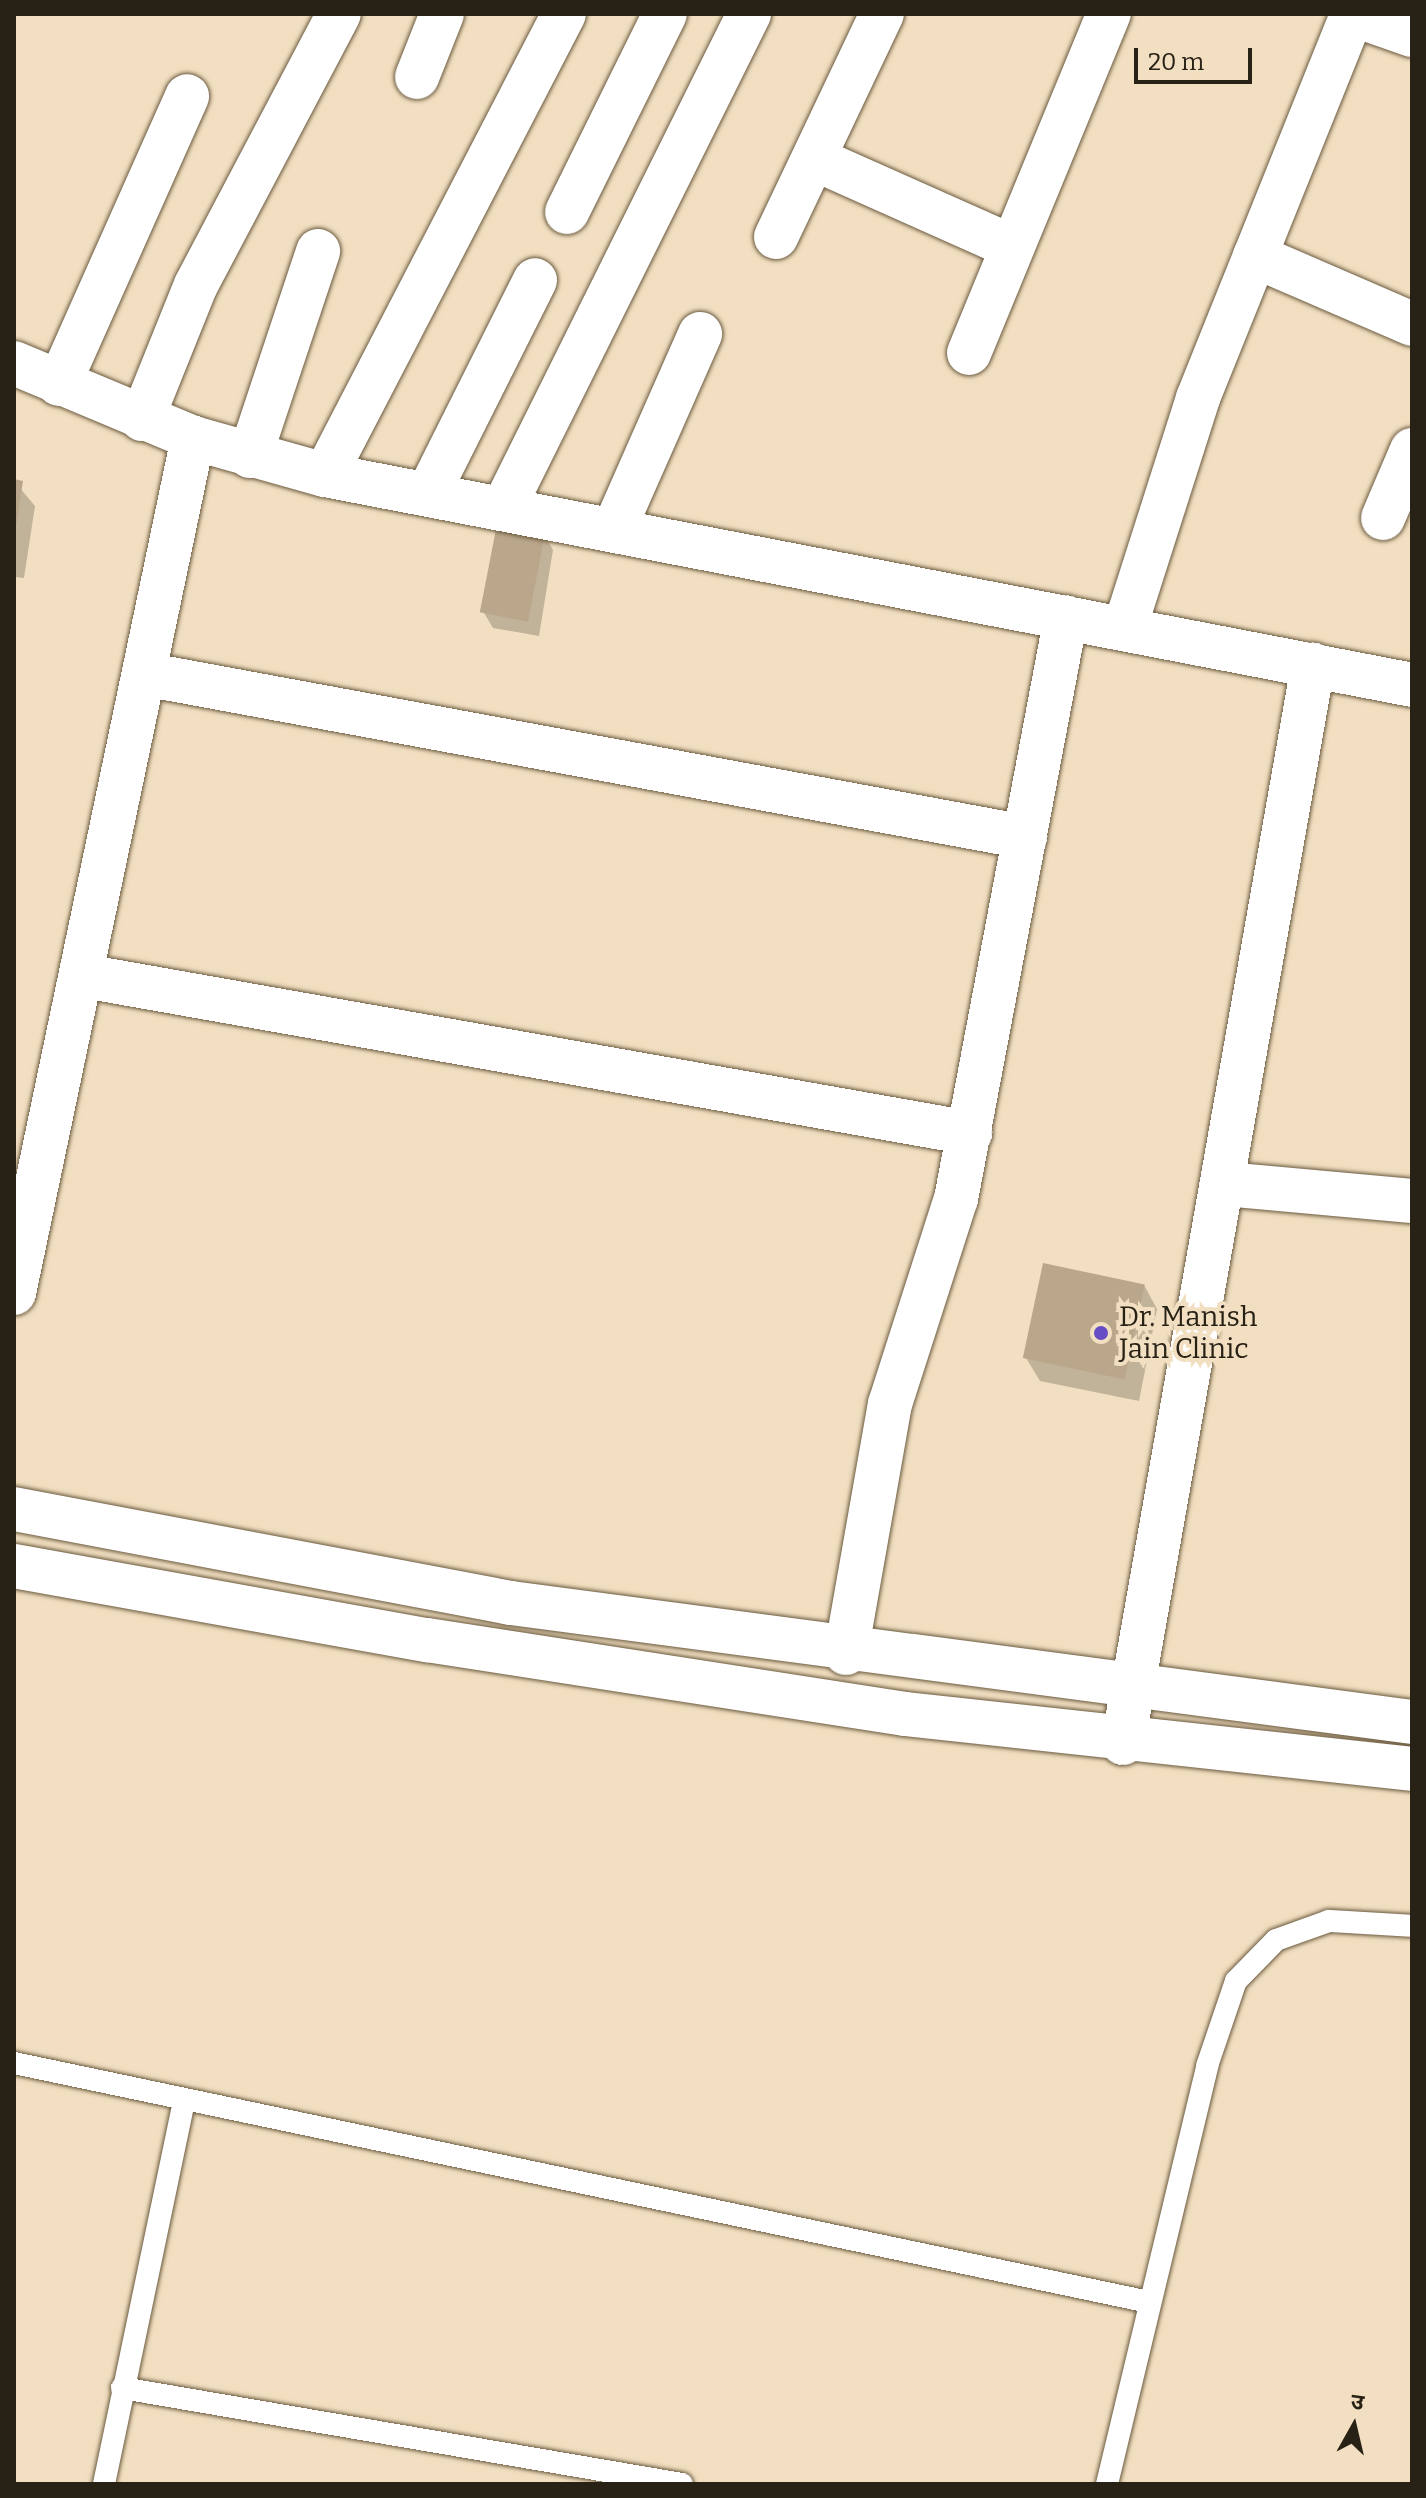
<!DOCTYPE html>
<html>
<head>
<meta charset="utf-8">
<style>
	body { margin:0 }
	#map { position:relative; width:1426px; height:2498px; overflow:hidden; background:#f2dfc1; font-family:Bitter,"Noto Sans Devanagari",serif }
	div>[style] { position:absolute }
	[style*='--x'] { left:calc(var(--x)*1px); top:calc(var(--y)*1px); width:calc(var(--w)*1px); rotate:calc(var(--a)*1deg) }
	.shadow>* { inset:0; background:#0003 }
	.building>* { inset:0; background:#baa78b; transform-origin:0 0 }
	.roads { filter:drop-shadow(0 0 2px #6b5a3f) drop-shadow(0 0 2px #6b5a3f) }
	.service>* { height:22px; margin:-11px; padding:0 11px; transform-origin:11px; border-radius:11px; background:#fff }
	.minor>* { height:44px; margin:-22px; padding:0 22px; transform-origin:22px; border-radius:22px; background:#fff }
	.secondary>* { height:44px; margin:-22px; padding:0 22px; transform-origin:22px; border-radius:22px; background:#fff }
	.dots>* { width:22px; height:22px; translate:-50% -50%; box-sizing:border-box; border:4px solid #f2dfc1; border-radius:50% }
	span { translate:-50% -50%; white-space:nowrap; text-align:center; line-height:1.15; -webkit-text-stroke:8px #f2dfc1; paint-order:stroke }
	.poi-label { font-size:28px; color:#282116 }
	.left { translate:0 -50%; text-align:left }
	.frame { position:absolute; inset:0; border:16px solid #282116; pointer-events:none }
	.north { position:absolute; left:1314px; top:2386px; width:80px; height:80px; -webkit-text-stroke:6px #f2dfc1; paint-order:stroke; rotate:8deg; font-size:22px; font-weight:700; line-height:32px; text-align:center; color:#282116 }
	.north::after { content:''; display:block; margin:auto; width:28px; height:36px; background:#282116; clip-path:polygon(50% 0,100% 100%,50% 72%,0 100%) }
	.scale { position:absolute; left:1134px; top:48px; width:118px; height:36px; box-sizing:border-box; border:4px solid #282116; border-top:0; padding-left:10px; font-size:24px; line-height:28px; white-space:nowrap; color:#282116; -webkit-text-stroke:6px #f2dfc1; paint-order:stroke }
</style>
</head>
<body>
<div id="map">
	<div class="shadow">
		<div style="clip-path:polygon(14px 481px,35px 506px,24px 578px,14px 577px)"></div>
		<div style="clip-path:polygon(544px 534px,553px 550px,539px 636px,493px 628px,484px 613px)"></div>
		<div style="clip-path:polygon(1144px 1285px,1157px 1309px,1139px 1401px,1040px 1381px,1026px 1358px)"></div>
	</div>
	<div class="building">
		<div style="clip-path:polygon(14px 479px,23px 481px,16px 527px,14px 527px)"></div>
		<div style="left:497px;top:524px;width:49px;height:90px;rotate:11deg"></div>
		<div style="left:1043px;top:1263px;width:104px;height:97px;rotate:12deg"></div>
	</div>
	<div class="roads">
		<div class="service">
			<div style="--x:14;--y:2063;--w:1160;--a:11.89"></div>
			<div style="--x:122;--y:2388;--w:568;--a:9.73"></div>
			<div style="--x:104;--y:2484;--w:392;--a:-78.2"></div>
			<div style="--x:1107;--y:2484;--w:430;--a:-76.5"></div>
			<div style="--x:1207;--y:2066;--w:90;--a:-71.2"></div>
			<div style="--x:1236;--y:1981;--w:57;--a:-45.7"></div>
			<div style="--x:1276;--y:1940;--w:56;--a:-19.7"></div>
			<div style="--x:1329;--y:1921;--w:83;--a:3.4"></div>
		</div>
		<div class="minor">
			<div style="--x:1352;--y:14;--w:64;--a:19.3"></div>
			<div style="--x:417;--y:77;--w:68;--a:-68.4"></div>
			<div style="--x:815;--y:159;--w:211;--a:24"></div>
			<div style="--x:567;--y:212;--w:221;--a:-63.7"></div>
			<div style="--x:776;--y:237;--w:247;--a:-64.6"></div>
			<div style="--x:1255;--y:256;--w:171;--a:23.4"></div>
			<div style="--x:969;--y:353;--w:367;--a:-67.6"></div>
			<div style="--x:14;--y:363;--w:194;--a:22.7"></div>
			<div style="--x:193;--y:438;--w:137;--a:15.7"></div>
			<div style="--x:325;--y:475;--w:1107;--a:10.93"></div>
			<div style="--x:59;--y:384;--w:315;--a:-66"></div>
			<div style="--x:142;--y:419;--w:144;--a:-68.1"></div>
			<div style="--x:196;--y:285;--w:306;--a:-62.2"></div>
			<div style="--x:250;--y:456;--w:216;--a:-71.6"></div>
			<div style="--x:325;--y:475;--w:519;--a:-62.6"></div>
			<div style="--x:428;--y:494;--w:239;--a:-63.4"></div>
			<div style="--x:503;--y:509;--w:553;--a:-63.57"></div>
			<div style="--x:1383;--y:518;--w:74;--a:-66.9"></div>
			<div style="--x:615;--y:527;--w:211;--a:-66.2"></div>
			<div style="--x:1125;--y:627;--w:240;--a:-72.3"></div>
			<div style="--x:1198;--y:398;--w:414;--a:-68.1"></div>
			<div style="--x:144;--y:674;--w:896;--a:10.48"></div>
			<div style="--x:84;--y:976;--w:900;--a:10.05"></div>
			<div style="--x:1225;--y:1184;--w:188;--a:5.2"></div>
			<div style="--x:14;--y:1293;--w:874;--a:-78.18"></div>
			<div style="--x:846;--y:1653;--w:253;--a:-80"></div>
			<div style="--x:890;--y:1404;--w:215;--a:-72.2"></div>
			<div style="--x:956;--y:1199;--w:592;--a:-79.3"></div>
			<div style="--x:1123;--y:1743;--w:1095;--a:-80"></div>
		</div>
		<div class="secondary">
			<div style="--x:14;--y:1509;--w:506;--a:10.71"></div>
			<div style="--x:511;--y:1603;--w:909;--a:7.52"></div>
			<div style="--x:14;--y:1566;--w:420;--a:10.2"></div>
			<div style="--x:427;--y:1640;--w:484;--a:8.8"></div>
			<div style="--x:905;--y:1714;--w:510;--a:6.19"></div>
		</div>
	</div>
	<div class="dots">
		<div style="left:1101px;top:1333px;background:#664cc5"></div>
	</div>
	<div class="poi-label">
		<span class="left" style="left:1119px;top:1333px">Dr. Manish<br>Jain Clinic</span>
	</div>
	<div class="frame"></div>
	<div class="north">उ</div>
	<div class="scale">20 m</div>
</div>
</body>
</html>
